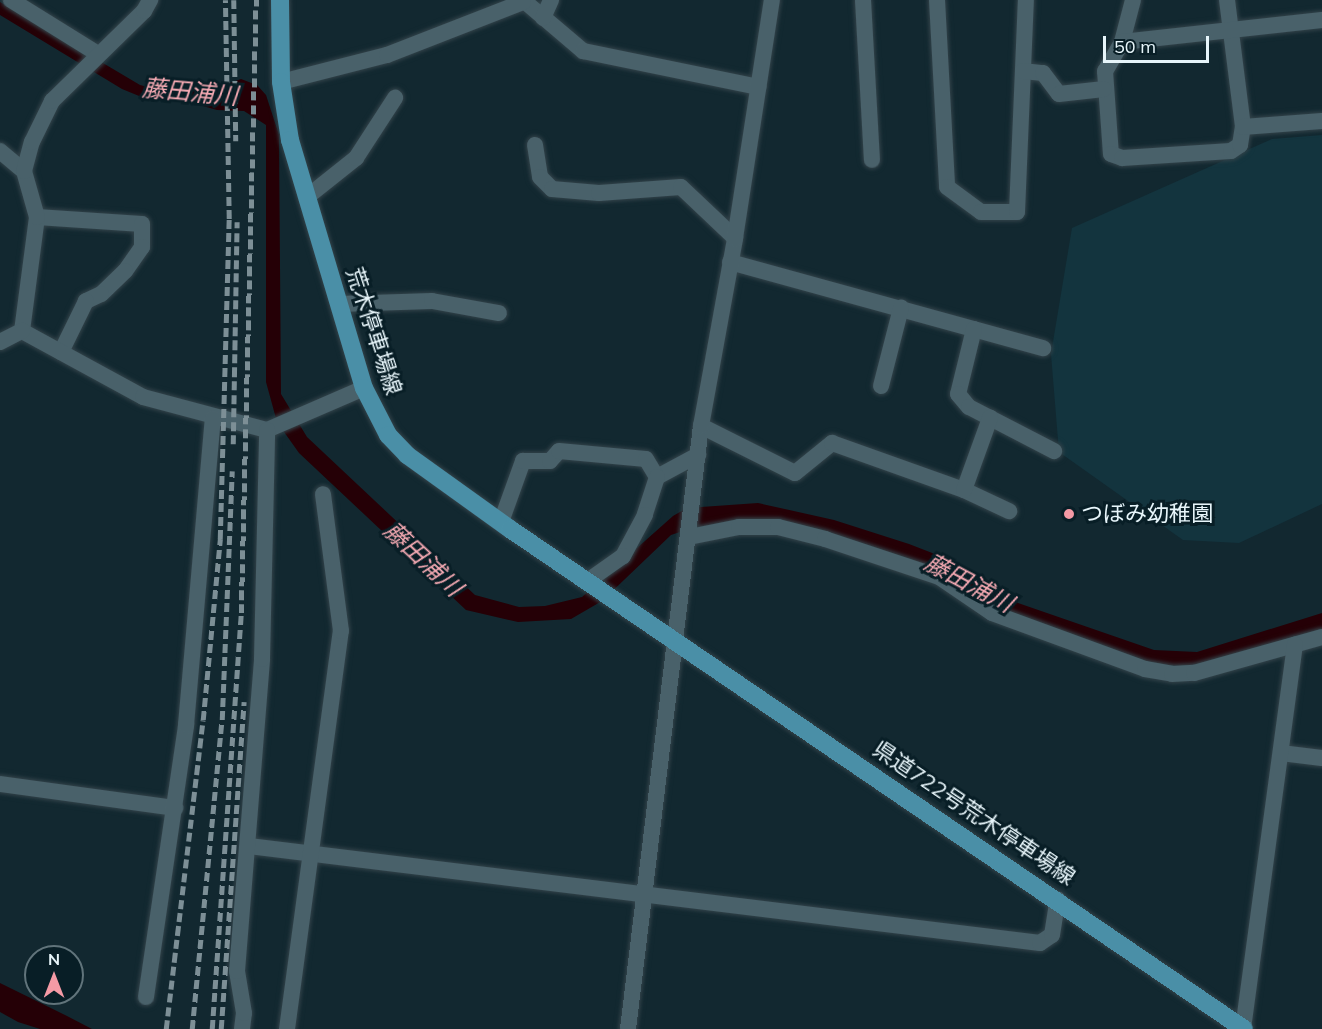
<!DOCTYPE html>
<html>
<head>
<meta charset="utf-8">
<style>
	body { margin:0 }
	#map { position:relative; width:1322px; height:1029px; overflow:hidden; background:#122830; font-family:Mulish,"Noto Sans JP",sans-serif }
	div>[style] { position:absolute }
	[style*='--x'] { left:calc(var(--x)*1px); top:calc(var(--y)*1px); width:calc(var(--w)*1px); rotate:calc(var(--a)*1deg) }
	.built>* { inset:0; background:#13343e }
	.water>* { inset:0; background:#250006 }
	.roads { filter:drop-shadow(0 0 2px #33434a) drop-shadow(0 0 2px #33434a) }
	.minor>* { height:16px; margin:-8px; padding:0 8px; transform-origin:8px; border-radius:8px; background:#49616a }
	.major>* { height:18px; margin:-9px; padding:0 9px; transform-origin:9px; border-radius:9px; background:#4a8fa7 }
	.rail>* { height:4.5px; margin-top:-2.25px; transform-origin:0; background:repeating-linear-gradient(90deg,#7d8f96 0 9px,transparent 0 13.5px) }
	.dots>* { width:16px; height:16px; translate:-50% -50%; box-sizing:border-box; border:3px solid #081e26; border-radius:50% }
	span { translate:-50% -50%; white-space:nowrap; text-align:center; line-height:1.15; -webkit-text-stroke:6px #081e26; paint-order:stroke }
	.street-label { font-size:22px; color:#e7f5fa }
	.poi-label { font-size:22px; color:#e7f5fa }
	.left { translate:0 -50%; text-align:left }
	.water-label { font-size:24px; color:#f7abb4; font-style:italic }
	.north { position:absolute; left:24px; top:945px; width:60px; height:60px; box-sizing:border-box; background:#081e26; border:2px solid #61747b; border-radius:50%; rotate:0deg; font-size:16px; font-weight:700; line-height:24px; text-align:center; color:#e7f5fa }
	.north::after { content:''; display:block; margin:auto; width:21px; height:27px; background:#f49aa5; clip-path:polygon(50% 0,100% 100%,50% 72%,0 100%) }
	.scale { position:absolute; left:1103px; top:36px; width:106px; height:27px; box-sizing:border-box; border:3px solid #e7f5fa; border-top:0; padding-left:8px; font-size:18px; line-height:21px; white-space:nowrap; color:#e7f5fa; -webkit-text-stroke:4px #081e26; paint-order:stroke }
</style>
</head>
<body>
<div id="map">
	<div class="built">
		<div style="clip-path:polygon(1322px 135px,1322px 504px,1239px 543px,1183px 540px,1059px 452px,1051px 354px,1072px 228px,1272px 139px)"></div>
	</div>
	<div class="water">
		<div style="clip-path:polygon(0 2px,140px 85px,163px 91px,222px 86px,241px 79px,257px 85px,266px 95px,279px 135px,281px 394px,307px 437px,475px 595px,519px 607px,545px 606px,582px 597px,673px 516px,687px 508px,758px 503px,834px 520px,909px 544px,940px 556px,1018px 603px,1154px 650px,1197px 652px,1322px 613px,1322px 631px,1194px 667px,1148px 664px,994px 607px,803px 527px,683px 531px,671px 535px,602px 601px,571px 619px,518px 622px,466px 610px,299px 453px,277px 422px,266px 382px,266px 125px,244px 111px,217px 110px,175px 98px,144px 98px,122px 89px,0 15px)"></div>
		<div style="clip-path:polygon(0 983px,67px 1016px,92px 1029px,40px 1029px,18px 1022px,0 1012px)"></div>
	</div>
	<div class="roads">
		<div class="minor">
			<div style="--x:11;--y:0;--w:102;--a:31.8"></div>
			<div style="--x:523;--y:0;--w:79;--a:40.4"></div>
			<div style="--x:583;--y:51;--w:179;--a:11.6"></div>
			<div style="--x:863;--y:0;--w:160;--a:86.8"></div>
			<div style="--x:937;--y:0;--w:187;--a:86.9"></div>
			<div style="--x:947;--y:187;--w:42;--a:36.3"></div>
			<div style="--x:981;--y:212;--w:36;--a:0"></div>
			<div style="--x:1017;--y:212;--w:212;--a:-87.6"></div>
			<div style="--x:1133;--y:0;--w:43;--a:104.7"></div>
			<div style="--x:1122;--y:42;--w:34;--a:120"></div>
			<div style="--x:1105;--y:71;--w:83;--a:85.9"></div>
			<div style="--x:1111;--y:154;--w:12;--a:20"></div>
			<div style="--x:1122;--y:158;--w:109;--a:-3.7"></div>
			<div style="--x:1231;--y:151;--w:11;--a:-34"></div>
			<div style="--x:1240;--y:145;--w:18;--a:-81"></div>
			<div style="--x:1227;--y:0;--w:128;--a:82.8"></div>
			<div style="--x:1243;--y:127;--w:79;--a:-4.3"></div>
			<div style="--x:543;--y:18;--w:20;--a:-66"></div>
			<div style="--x:1122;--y:42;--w:201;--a:-6.3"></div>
			<div style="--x:1023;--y:71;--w:20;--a:6"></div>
			<div style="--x:1043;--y:73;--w:26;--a:53"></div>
			<div style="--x:1059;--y:94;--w:45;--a:-6.3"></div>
			<div style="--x:281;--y:82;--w:109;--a:-14.3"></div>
			<div style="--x:387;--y:55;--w:146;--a:-21.3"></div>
			<div style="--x:535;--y:145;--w:32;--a:81"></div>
			<div style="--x:540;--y:177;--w:17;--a:45"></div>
			<div style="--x:552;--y:189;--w:47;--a:4.9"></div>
			<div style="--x:599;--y:193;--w:82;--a:-4.2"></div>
			<div style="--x:681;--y:187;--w:74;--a:43.4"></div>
			<div style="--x:0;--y:151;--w:31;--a:40"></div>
			<div style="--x:307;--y:197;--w:63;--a:-38.5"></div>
			<div style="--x:356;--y:158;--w:72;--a:-57"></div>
			<div style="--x:37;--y:217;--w:105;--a:3.8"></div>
			<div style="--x:142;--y:224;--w:23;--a:90"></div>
			<div style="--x:142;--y:247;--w:29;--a:125"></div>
			<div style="--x:125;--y:271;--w:33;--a:136"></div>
			<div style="--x:101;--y:294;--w:17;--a:155"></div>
			<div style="--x:86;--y:301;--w:57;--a:116.1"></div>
			<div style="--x:730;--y:262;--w:325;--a:15.4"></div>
			<div style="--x:339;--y:304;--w:93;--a:-1.8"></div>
			<div style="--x:432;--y:301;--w:68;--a:10.2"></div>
			<div style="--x:974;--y:329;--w:67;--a:103.8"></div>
			<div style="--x:958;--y:394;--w:17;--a:50"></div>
			<div style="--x:969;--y:407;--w:96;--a:27.4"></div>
			<div style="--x:22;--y:331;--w:115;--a:-82.5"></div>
			<div style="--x:37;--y:217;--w:48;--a:-105.8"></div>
			<div style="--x:24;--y:171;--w:30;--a:-75"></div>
			<div style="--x:32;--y:142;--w:46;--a:-64"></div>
			<div style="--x:52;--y:101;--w:129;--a:-44.4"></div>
			<div style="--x:144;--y:11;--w:13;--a:-61"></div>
			<div style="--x:22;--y:331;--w:138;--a:28.6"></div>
			<div style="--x:143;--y:397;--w:128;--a:14.9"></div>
			<div style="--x:267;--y:430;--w:106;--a:-23.4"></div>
			<div style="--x:0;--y:342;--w:25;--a:-27"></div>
			<div style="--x:881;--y:386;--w:81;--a:-75.6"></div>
			<div style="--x:701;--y:426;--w:105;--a:26.6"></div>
			<div style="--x:795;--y:473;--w:48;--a:-39"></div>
			<div style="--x:832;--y:443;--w:140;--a:19.6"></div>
			<div style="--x:964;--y:490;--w:50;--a:25"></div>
			<div style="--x:657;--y:477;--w:47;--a:-28.2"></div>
			<div style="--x:964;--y:490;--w:77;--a:-70.1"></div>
			<div style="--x:501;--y:522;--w:65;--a:-70.2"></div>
			<div style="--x:523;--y:461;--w:27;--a:0"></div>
			<div style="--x:550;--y:461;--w:13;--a:-48"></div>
			<div style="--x:559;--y:451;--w:87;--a:5.3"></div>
			<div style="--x:646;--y:459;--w:21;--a:59"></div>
			<div style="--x:657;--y:477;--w:40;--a:108"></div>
			<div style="--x:645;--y:515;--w:47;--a:118.2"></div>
			<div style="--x:623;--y:556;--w:42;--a:144.8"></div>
			<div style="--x:689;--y:537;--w:51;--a:-11.3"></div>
			<div style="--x:739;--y:527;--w:39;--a:0"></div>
			<div style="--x:778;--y:527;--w:49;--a:14.3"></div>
			<div style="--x:825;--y:539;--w:120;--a:18.4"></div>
			<div style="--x:939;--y:577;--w:64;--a:34.2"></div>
			<div style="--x:992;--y:613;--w:163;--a:20.1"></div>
			<div style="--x:1145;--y:669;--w:27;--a:10"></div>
			<div style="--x:1172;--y:674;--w:22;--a:-3"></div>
			<div style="--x:1194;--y:673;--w:133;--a:-15.7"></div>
			<div style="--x:1281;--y:753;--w:41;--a:7"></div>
			<div style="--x:0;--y:784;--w:177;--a:7.8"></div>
			<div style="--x:249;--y:846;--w:797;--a:6.99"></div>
			<div style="--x:1040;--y:943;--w:14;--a:-34"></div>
			<div style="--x:1052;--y:935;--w:36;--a:-81"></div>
			<div style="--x:146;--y:997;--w:275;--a:-81.6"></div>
			<div style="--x:186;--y:725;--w:308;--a:-85"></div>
			<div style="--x:242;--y:1029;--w:16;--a:-83"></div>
			<div style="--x:244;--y:1013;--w:43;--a:-99.5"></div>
			<div style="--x:237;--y:971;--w:313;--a:-85.4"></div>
			<div style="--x:262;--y:659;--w:229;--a:-88.7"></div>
			<div style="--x:287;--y:1029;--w:402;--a:-82.3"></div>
			<div style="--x:341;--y:631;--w:138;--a:-97.5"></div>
			<div style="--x:628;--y:1029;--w:607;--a:-83.1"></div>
			<div style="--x:701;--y:426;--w:191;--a:-79.7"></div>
			<div style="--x:735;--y:238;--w:241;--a:-81.2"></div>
			<div style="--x:1243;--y:1029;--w:388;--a:-82.3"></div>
		</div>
		<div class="major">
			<div style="--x:280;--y:0;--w:82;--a:89.3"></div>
			<div style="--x:281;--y:82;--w:59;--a:81.2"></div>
			<div style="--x:290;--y:140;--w:259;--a:73.4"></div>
			<div style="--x:364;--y:388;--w:53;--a:62.9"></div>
			<div style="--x:388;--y:435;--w:28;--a:46"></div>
			<div style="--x:407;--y:455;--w:127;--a:35.7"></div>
			<div style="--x:510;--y:529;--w:888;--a:34.26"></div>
		</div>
	</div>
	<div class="rail">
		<div style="--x:234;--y:0;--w:141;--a:89.2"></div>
		<div style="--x:233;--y:444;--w:222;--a:-89"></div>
		<div style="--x:166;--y:1029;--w:311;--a:-83.2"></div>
		<div style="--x:203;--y:720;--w:182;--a:-84.6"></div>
		<div style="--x:220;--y:539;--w:320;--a:-88.4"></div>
		<div style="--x:229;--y:219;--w:219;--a:-91"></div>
		<div style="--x:192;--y:1029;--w:310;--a:-84.5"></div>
		<div style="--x:222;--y:720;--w:249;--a:-87.7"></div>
		<div style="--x:212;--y:1029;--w:417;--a:-86"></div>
		<div style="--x:241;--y:613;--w:613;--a:-88.6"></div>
		<div style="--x:221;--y:1029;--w:328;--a:-86"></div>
	</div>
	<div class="dots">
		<div style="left:1069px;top:514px;background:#f49aa5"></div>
	</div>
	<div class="street-label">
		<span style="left:374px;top:331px;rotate:72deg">荒木停車場線</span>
		<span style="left:974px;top:813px;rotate:34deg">県道722号荒木停車場線</span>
	</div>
	<div class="poi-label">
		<span class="left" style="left:1081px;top:514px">つぼみ幼稚園</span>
	</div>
	<div class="water-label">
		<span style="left:190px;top:92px;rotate:5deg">藤田浦川</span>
		<span style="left:423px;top:559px;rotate:43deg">藤田浦川</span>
		<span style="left:969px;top:583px;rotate:28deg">藤田浦川</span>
	</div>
	<div class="north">N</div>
	<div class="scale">50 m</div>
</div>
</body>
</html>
